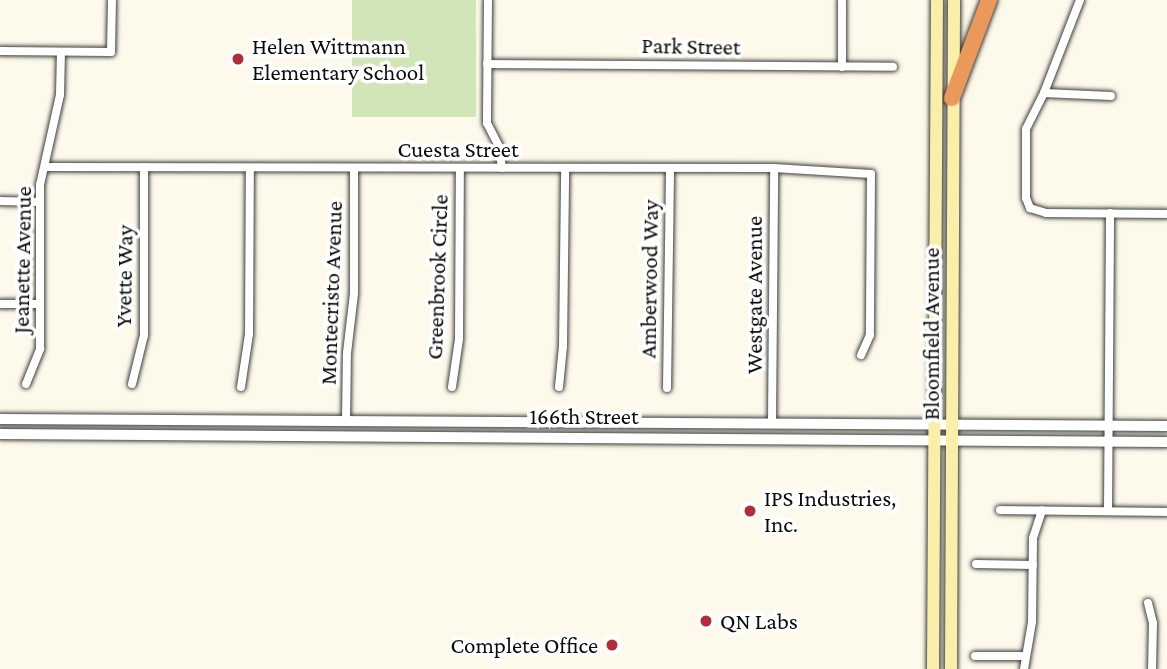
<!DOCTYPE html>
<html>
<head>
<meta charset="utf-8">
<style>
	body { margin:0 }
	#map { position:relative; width:1167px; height:669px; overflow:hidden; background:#fefaeb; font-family:"Crimson Pro",serif }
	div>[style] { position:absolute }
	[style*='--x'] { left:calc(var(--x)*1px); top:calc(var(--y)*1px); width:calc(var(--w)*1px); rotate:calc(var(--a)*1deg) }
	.green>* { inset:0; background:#d1e5b7; transform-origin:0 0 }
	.roads { filter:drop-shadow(0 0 2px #3e3e3e) drop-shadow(0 0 2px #3e3e3e) }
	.minor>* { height:8px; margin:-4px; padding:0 4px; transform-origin:4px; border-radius:4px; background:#fff }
	.tertiary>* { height:10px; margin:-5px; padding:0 5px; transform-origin:5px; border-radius:5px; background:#fff }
	.secondary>* { height:12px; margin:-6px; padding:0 6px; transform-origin:6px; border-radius:6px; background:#faefaa }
	.motorway>* { height:16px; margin:-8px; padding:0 8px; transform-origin:8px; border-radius:8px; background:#eb995b }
	.dots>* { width:19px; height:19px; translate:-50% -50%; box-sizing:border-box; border:4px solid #fff; border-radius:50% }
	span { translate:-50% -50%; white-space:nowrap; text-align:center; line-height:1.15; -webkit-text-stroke:7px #fff; paint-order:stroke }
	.poi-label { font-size:23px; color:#0b0b0b }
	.left { translate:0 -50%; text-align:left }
	.right { translate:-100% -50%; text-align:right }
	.street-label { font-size:23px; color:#0b0b0b }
</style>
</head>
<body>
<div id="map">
	<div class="green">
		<div style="left:352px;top:0;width:124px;height:117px"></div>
	</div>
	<div class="roads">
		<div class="minor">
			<div style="--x:488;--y:0;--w:123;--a:90.5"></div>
			<div style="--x:487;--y:123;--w:27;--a:63"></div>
			<div style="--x:499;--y:147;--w:21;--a:82"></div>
			<div style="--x:1080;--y:0;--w:100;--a:111.2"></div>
			<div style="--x:1044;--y:93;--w:40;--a:116.6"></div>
			<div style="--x:1026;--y:129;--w:69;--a:90"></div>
			<div style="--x:1026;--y:198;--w:11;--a:68"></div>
			<div style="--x:1030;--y:208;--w:17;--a:17"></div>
			<div style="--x:1046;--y:213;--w:121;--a:0.5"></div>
			<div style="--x:0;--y:51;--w:111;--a:0.5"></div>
			<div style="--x:111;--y:52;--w:52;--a:-88.9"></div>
			<div style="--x:487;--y:64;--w:406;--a:0.4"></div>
			<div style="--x:842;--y:67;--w:67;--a:-90"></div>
			<div style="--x:1044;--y:93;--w:67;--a:2.6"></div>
			<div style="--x:45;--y:167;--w:729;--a:0.08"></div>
			<div style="--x:774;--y:168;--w:97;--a:3.5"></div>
			<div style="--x:871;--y:174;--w:161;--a:90.4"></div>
			<div style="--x:870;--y:335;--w:22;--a:114"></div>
			<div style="--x:0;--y:201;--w:40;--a:1.4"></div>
			<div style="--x:0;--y:304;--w:40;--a:0"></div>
			<div style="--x:26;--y:384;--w:38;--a:-68"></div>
			<div style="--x:40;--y:349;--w:164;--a:-90"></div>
			<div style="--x:40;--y:185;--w:92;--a:-77.5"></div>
			<div style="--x:60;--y:95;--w:43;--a:-88.7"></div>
			<div style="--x:132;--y:384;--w:50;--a:-76.2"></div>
			<div style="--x:144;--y:335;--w:168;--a:-90"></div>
			<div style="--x:241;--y:387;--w:54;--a:-81.4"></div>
			<div style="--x:249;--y:334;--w:166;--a:-89.7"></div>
			<div style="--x:452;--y:387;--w:49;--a:-81.7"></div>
			<div style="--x:459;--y:339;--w:170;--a:-89.7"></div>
			<div style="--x:559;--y:387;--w:41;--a:-84.4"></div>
			<div style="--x:563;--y:346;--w:176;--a:-89.3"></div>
			<div style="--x:667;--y:388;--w:219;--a:-89.2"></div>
			<div style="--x:346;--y:421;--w:68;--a:-89.2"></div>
			<div style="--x:347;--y:353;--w:60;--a:-83.3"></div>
			<div style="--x:354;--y:293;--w:125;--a:-90"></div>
			<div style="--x:772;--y:422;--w:254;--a:-89.5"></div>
			<div style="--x:1000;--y:510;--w:167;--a:0.7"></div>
			<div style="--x:1108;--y:511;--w:298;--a:-89.6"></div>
			<div style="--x:976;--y:564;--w:57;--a:1"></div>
			<div style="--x:1148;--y:603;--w:21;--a:76"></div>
			<div style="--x:1153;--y:623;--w:46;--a:91.2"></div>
			<div style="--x:975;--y:656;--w:49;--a:0"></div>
			<div style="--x:1024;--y:669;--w:48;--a:-80.3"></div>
			<div style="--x:1032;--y:622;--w:84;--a:-89.3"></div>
			<div style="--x:1033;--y:538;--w:29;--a:-72"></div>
		</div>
		<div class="tertiary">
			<div style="--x:0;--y:419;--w:1167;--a:0.34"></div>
			<div style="--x:0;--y:434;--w:1167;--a:0.39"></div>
		</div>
		<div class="secondary">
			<div style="--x:933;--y:669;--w:669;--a:-89.66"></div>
			<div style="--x:951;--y:669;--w:669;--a:-89.74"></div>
		</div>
		<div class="motorway">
			<div style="--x:952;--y:98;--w:105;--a:-69.3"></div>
		</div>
	</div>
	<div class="dots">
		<div style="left:238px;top:59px;background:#b22d37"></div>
		<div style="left:750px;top:511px;background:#b22d37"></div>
		<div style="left:706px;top:621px;background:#b22d37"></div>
		<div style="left:612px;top:645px;background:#b22d37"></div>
	</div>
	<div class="poi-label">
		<span class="left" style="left:252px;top:59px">Helen Wittmann<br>Elementary School</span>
		<span class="left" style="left:764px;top:511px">IPS Industries,<br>Inc.</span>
		<span class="left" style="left:720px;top:621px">QN Labs</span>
		<span class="right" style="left:598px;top:645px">Complete Office</span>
	</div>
	<div class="street-label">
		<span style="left:691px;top:46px;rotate:1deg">Park Street</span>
		<span style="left:458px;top:149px">Cuesta Street</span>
		<span style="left:22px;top:260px;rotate:-89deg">Jeanette Avenue</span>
		<span style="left:124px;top:276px;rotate:-89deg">Yvette Way</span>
		<span style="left:437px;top:277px;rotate:-88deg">Greenbrook Circle</span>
		<span style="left:649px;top:279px;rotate:-89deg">Amberwood Way</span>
		<span style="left:331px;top:293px;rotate:-88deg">Montecristo Avenue</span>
		<span style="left:754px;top:295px;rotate:-90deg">Westgate Avenue</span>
		<span style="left:931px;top:334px;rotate:-90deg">Bloomfield Avenue</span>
		<span style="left:584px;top:416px">166th Street</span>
	</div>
</div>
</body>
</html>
